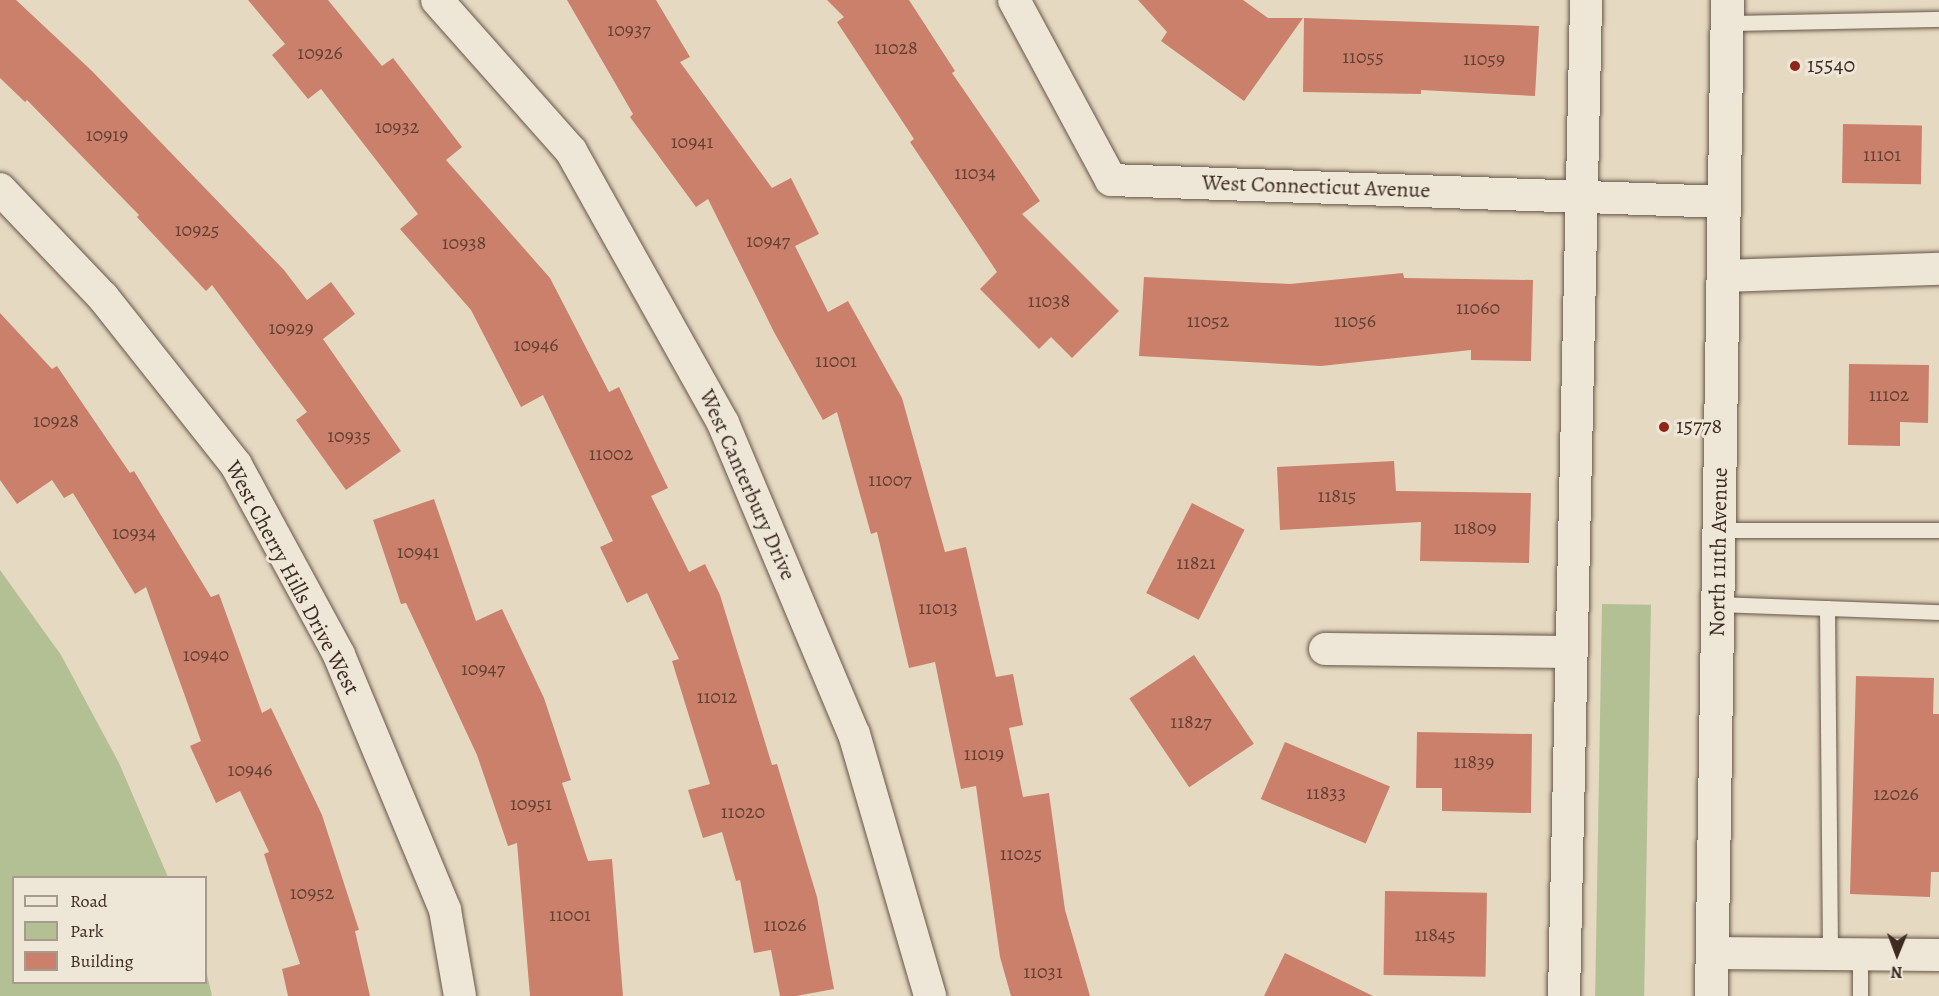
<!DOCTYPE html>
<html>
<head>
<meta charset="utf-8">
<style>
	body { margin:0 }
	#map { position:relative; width:1939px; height:996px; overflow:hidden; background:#e5d9c1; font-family:Alegreya,serif }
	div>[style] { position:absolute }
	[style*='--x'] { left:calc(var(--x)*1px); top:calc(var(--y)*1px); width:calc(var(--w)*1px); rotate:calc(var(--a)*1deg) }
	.green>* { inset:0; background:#b2c094; transform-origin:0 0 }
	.building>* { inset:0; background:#cb806b; transform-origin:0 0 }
	.roads { filter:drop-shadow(0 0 2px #685649) drop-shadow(0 0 2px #685649) }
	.lane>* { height:15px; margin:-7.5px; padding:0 7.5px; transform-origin:7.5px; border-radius:7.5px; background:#eee6d7 }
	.street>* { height:32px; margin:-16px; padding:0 16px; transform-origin:16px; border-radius:16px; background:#eee6d7 }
	.secondary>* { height:33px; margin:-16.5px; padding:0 16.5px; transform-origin:16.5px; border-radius:16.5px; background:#eee6d7 }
	.dots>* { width:16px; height:16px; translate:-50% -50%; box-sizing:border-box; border:3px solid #eee6d7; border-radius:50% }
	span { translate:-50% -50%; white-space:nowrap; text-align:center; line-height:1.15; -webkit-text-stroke:6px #eee6d7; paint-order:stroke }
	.number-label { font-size:20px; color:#614034 }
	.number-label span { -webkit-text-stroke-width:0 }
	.poi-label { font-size:22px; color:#3e2a21 }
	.left { translate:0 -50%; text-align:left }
	.street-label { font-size:22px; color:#3e2a21 }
	.legend { position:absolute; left:12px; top:876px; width:195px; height:108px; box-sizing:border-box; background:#eee6d7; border:2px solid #a89b8e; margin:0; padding:8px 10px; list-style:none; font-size:18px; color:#3e2a21 }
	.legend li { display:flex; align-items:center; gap:12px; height:30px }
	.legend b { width:30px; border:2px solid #a89b8e }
	.north { position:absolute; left:1867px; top:924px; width:60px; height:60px; -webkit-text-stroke:4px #eee6d7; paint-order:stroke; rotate:181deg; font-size:16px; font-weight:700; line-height:24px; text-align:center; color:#3e2a21 }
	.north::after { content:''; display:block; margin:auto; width:21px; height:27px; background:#3e2a21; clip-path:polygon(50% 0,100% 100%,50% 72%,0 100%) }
</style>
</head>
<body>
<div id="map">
	<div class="green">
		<div style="clip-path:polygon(0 570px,61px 655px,119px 763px,168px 877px,14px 878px,14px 982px,206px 982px,206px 970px,212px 996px,0 996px)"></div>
		<div style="left:1602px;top:604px;width:49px;height:392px;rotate:1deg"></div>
	</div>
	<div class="building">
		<div style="clip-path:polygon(0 0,16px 0,92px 71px,284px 270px,307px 300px,331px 282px,355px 314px,323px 339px,401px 451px,346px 490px,296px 420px,307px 412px,212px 285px,206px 291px,137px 217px,139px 215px,27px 100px,25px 102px,0 78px)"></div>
		<div style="clip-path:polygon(248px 0,328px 0,382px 66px,393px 58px,462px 147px,446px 160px,550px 278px,609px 392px,619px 387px,668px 488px,651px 496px,689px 572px,705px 564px,720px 595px,772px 765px,777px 764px,817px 897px,834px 989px,796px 996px,780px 996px,771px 950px,754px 953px,740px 880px,736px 881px,722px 832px,703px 838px,688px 790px,710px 784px,672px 661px,679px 659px,647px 593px,627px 603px,600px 547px,613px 541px,543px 395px,521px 407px,471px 310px,400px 229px,418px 214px,321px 89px,308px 99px,272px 55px,285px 44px)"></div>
		<div style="clip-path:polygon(567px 0,656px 0,690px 57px,680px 62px,772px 188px,791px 178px,819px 234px,795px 246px,828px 312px,848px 301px,902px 398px,945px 552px,966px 547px,996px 677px,1013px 674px,1023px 725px,1009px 728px,1023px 797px,1049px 793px,1065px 910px,1090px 996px,1011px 996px,1000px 957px,976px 786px,961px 789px,935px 662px,909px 668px,877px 532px,871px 534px,837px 412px,823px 420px,774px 332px,708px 199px,696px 207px,630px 117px,633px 114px)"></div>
		<div style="clip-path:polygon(827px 0,909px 0,955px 71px,952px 73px,1040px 201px,1022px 214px,1119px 311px,1072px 358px,1051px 337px,1039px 349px,980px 289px,997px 272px,910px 142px,914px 139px,837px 22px,844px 17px)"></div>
		<div style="clip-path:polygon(1138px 0,1243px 0,1268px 18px,1303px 18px,1244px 101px,1161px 41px,1167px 32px)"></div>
		<div style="clip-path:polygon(1304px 18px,1539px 26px,1535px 96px,1421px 90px,1421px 94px,1303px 92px)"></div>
		<div style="left:1843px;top:124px;width:79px;height:59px;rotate:1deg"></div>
		<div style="clip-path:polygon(1403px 273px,1404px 278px,1533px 280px,1531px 361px,1471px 360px,1471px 350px,1321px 366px,1139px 356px,1144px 277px,1290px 284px)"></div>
		<div style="clip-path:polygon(0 313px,52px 369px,57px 366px,130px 473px,134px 471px,211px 597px,219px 594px,262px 713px,271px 708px,322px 815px,359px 930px,355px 931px,370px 996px,288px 996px,282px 969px,300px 964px,264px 854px,269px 852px,240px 791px,216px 803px,190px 746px,201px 741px,146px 587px,135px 594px,73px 493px,64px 498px,52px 480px,17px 504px,0 480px)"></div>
		<div style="clip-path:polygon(1849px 364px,1929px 365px,1928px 423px,1900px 422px,1900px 446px,1848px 445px)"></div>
		<div style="clip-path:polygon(1394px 461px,1396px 491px,1531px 493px,1529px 563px,1420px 561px,1421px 522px,1280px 530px,1277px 467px)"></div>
		<div style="clip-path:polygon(434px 499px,476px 621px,502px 609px,544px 698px,571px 780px,562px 783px,588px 861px,612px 859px,623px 996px,530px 996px,517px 843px,508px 846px,477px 755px,406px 603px,401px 604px,373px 520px)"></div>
		<div style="left:1192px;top:503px;width:59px;height:101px;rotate:27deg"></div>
		<div style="left:1194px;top:655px;width:107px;height:78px;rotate:56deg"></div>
		<div style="clip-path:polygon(1856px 676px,1934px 678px,1933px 714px,1939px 714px,1939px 872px,1931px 872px,1930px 897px,1850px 894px)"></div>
		<div style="clip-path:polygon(1417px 732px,1532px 734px,1531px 813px,1442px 811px,1442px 788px,1416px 788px)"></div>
		<div style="left:1285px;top:742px;width:114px;height:62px;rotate:23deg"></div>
		<div style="left:1385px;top:891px;width:102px;height:84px;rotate:1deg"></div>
		<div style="clip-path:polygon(1285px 953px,1373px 996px,1264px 996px)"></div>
	</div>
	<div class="roads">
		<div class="lane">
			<div style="--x:1727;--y:23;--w:212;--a:-1.1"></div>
			<div style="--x:1720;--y:530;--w:219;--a:0"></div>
			<div style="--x:1718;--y:604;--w:221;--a:2.1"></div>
			<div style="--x:1827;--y:608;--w:346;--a:89.5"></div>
			<div style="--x:1860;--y:996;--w:41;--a:-90"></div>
		</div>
		<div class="street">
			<div style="--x:437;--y:0;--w:202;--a:48.4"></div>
			<div style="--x:571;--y:151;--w:312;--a:60.8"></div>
			<div style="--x:723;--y:423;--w:337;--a:67.2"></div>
			<div style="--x:854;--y:734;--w:273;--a:73.8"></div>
			<div style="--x:1014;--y:0;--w:204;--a:61.7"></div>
			<div style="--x:1111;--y:180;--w:614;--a:2.05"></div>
			<div style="--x:0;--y:189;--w:149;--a:46.4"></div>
			<div style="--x:103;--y:297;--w:214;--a:51.6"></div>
			<div style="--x:236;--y:465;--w:216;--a:61.5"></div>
			<div style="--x:339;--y:655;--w:276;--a:67.4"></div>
			<div style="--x:445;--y:910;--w:87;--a:80.1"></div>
			<div style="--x:1724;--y:276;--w:215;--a:-1.9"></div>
			<div style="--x:1325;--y:649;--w:246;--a:0.7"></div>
			<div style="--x:1712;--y:953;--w:227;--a:0.5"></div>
			<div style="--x:1564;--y:996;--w:996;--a:-88.73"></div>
		</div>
		<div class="secondary">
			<div style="--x:1711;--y:996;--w:996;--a:-89.08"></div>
		</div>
	</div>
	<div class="dots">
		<div style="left:1795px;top:66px;background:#8f2418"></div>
		<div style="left:1664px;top:427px;background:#8f2418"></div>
	</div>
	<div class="number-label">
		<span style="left:629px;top:29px">10937</span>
		<span style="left:896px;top:47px">11028</span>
		<span style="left:320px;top:52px">10926</span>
		<span style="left:1363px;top:56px">11055</span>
		<span style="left:1484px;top:58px">11059</span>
		<span style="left:397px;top:126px">10932</span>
		<span style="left:107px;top:134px">10919</span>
		<span style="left:692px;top:141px">10941</span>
		<span style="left:1882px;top:154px">11101</span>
		<span style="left:975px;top:172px">11034</span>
		<span style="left:197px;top:229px">10925</span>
		<span style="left:768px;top:240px">10947</span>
		<span style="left:464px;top:242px">10938</span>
		<span style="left:1049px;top:300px">11038</span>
		<span style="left:1478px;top:307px">11060</span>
		<span style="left:1208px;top:320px">11052</span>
		<span style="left:1355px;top:320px">11056</span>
		<span style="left:291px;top:327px">10929</span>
		<span style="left:536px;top:344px">10946</span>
		<span style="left:836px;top:360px">11001</span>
		<span style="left:1889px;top:394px">11102</span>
		<span style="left:56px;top:420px">10928</span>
		<span style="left:349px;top:435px">10935</span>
		<span style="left:611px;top:453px">11002</span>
		<span style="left:890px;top:479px">11007</span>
		<span style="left:1337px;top:495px">11815</span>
		<span style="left:1475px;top:527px">11809</span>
		<span style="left:134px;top:532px">10934</span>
		<span style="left:418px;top:551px">10941</span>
		<span style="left:1196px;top:562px">11821</span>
		<span style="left:938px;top:607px">11013</span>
		<span style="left:206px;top:654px">10940</span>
		<span style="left:483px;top:668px">10947</span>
		<span style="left:717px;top:696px">11012</span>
		<span style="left:1191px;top:721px">11827</span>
		<span style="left:984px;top:753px">11019</span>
		<span style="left:1474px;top:761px">11839</span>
		<span style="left:250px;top:769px">10946</span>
		<span style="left:1326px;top:792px">11833</span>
		<span style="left:1896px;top:793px">12026</span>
		<span style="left:531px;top:803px">10951</span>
		<span style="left:743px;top:811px">11020</span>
		<span style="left:1021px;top:853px">11025</span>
		<span style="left:312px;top:892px">10952</span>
		<span style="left:570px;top:914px">11001</span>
		<span style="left:785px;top:924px">11026</span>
		<span style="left:1435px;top:934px">11845</span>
		<span style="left:1043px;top:971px">11031</span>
	</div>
	<div class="poi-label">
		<span class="left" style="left:1807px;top:66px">15540</span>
		<span class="left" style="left:1676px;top:427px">15778</span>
	</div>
	<div class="street-label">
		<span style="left:1316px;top:187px;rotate:2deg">West Connecticut Avenue</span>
		<span style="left:747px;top:485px;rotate:66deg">West Canterbury Drive</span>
		<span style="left:1719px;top:552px;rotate:-89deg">North 111th Avenue</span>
		<span style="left:292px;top:578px;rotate:62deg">West Cherry Hills Drive West</span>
	</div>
	<ul class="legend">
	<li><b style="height:8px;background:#eee6d7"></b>Road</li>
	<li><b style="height:16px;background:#b2c094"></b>Park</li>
	<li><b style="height:16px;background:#cb806b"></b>Building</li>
	</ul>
	<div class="north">N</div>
</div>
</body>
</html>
